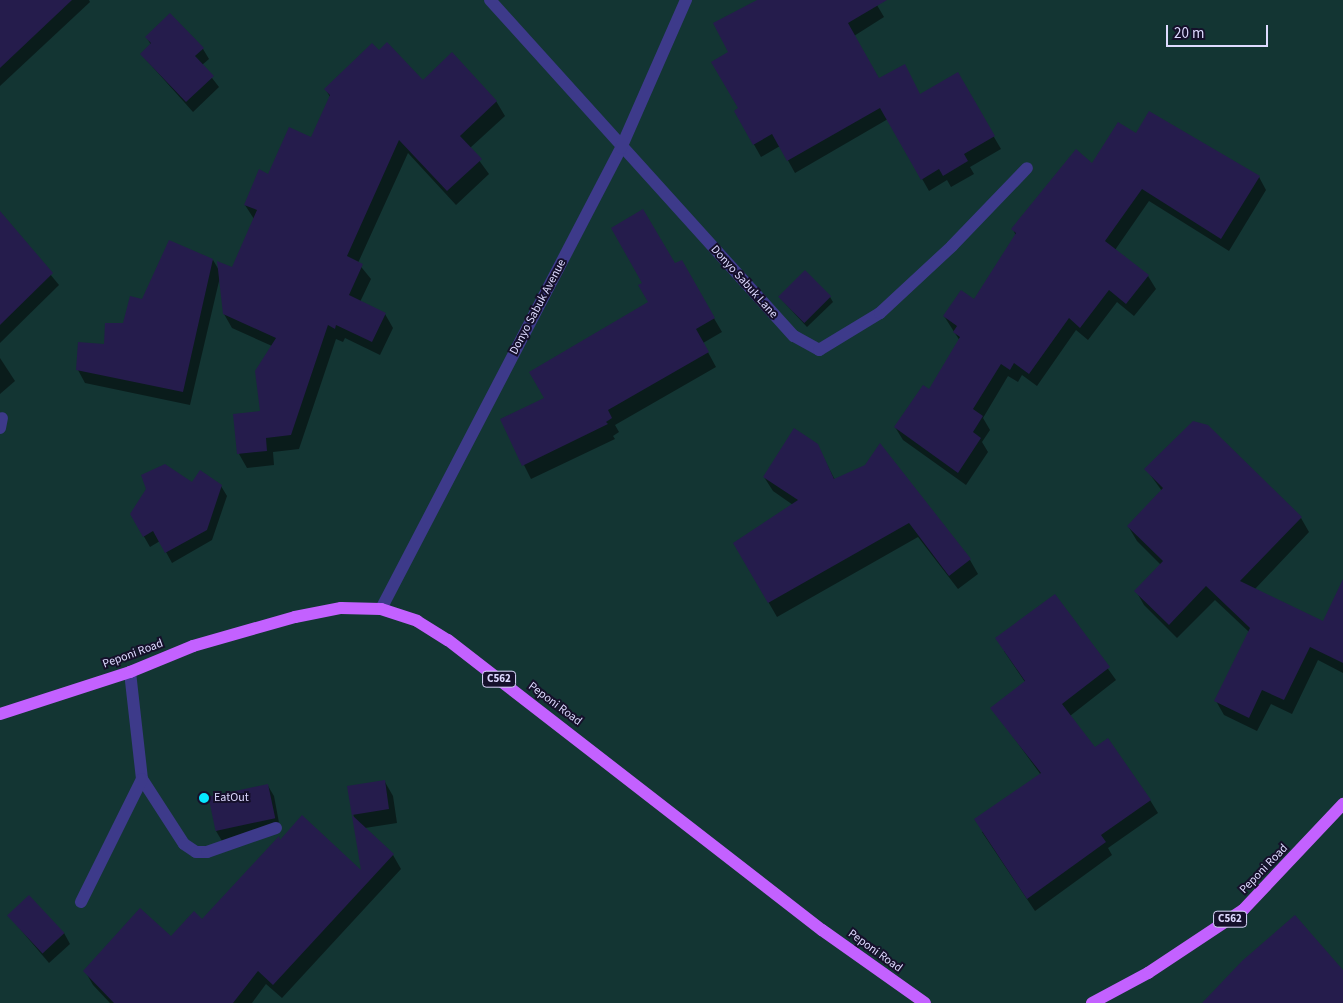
<!DOCTYPE html>
<html>
<head>
<meta charset="utf-8">
<style>
	body { margin:0 }
	#map { position:relative; width:1343px; height:1003px; overflow:hidden; background:#15102b; font-family:"Source Sans 3",sans-serif }
	div>[style] { position:absolute }
	[style*='--x'] { left:calc(var(--x)*1px); top:calc(var(--y)*1px); width:calc(var(--w)*1px); rotate:calc(var(--a)*1deg) }
	.green>* { inset:0; background:#133533; transform-origin:0 0 }
	.shadow>* { inset:0; background:#0007 }
	.building>* { inset:0; background:#251c4c; transform-origin:0 0 }
	.service>* { height:12px; margin:-6px; padding:0 6px; transform-origin:6px; border-radius:6px; background:#3d3a8a }
	.minor>* { height:12px; margin:-6px; padding:0 6px; transform-origin:6px; border-radius:6px; background:#3d3a8a }
	.primary>* { height:12px; margin:-6px; padding:0 6px; transform-origin:6px; border-radius:6px; background:#c361ff }
	.dots>* { width:14px; height:14px; translate:-50% -50%; box-sizing:border-box; border:2px solid #15102b; border-radius:50% }
	span { translate:-50% -50%; white-space:nowrap; text-align:center; line-height:1.15; -webkit-text-stroke:4px #15102b; paint-order:stroke }
	.shield-label span { padding:1px 4px; background:#15102b; border:1px solid; border-radius:4px; -webkit-text-stroke-width:0 }
	.shield-label { font-size:11px; color:#dedaff; font-weight:700 }
	.street-label { font-size:12px; color:#dedaff }
	.poi-label { font-size:12px; color:#dedaff }
	.left { translate:0 -50%; text-align:left }
	.scale { position:absolute; left:1166px; top:25px; width:102px; height:22px; box-sizing:border-box; border:2px solid #dedaff; border-top:0; padding-left:6px; font-size:15px; line-height:18px; white-space:nowrap; color:#dedaff; -webkit-text-stroke:4px #15102b; paint-order:stroke }
</style>
</head>
<body>
<div id="map">
	<div class="green">
		<div style="left:0;top:0;width:1343px;height:1003px"></div>
	</div>
	<div class="shadow">
		<div style="clip-path:polygon(0 0,89px 0,90px 2px,0 86px)"></div>
		<div style="clip-path:polygon(760px 0,874px 0,884px 17px,854px 36px,879px 79px,920px 96px,957px 74px,1001px 149px,970px 167px,974px 174px,951px 187px,947px 180px,929px 191px,888px 119px,795px 173px,780px 146px,761px 157px,735px 111px,740px 109px,729px 52px)"></div>
		<div style="clip-path:polygon(170px 15px,203px 49px,209px 59px,202px 65px,219px 87px,193px 112px,141px 54px,151px 45px,147px 38px)"></div>
		<div style="clip-path:polygon(423px 82px,496px 101px,505px 116px,470px 148px,489px 174px,456px 205px,408px 153px,358px 263px,371px 279px,360px 302px,385px 314px,393px 328px,380px 355px,345px 338px,343px 342px,336px 339px,299px 449px,273px 452px,274px 465px,247px 468px,239px 454px,262px 412px,272px 346px,232px 328px,224px 314px,220px 277px,190px 405px,85px 383px,78px 370px,106px 345px,143px 301px,213px 260px,220px 272px,233px 269px,254px 219px,245px 205px,269px 175px,312px 139px,330px 97px,326px 90px)"></div>
		<div style="clip-path:polygon(1136px 135px,1259px 177px,1266px 190px,1229px 251px,1149px 201px,1115px 250px,1148px 276px,1156px 289px,1134px 316px,1117px 302px,1088px 340px,1076px 330px,1037px 386px,1022px 375px,1018px 382px,1008px 376px,983px 418px,990px 430px,982px 442px,988px 452px,966px 485px,903px 440px,895px 427px,929px 391px,960px 341px,944px 316px,974px 300px,1016px 236px,1013px 229px,1092px 165px)"></div>
		<div style="clip-path:polygon(0 213px,59px 285px,0 343px)"></div>
		<div style="clip-path:polygon(681px 262px,722px 332px,703px 343px,716px 367px,615px 425px,619px 432px,613px 436px,615px 439px,531px 479px,501px 419px,545px 399px,650px 302px)"></div>
		<div style="clip-path:polygon(830px 297px,833px 302px,807px 327px,780px 298px)"></div>
		<div style="clip-path:polygon(0 358px,15px 381px,0 394px)"></div>
		<div style="clip-path:polygon(817px 445px,835px 480px,866px 466px,970px 560px,978px 574px,958px 589px,918px 537px,777px 617px,735px 544px,793px 505px,773px 491px,764px 477px)"></div>
		<div style="clip-path:polygon(1146px 469px,1301px 518px,1309px 532px,1255px 589px,1343px 632px,1343px 673px,1318px 660px,1292px 714px,1271px 704px,1257px 731px,1224px 715px,1216px 701px,1249px 632px,1215px 600px,1177px 638px,1144px 605px,1136px 591px,1161px 565px,1137px 541px,1128px 526px,1162px 491px)"></div>
		<div style="clip-path:polygon(193px 484px,221px 486px,227px 496px,212px 540px,172px 563px,160px 541px,150px 547px,131px 514px)"></div>
		<div style="clip-path:polygon(1055px 595px,1116px 680px,1070px 716px,1094px 749px,1150px 800px,1158px 813px,1108px 848px,1112px 855px,1035px 911px,982px 832px,1041px 775px,992px 708px,1025px 682px,1004px 651px)"></div>
		<div style="clip-path:polygon(385px 782px,393px 796px,397px 823px,365px 828px,393px 855px,401px 869px,282px 998px,266px 984px,252px 1003px,110px 1003px,93px 985px,85px 971px,171px 938px,202px 921px,281px 841px,363px 874px,349px 787px)"></div>
		<div style="clip-path:polygon(268px 786px,274px 796px,280px 828px,222px 841px,216px 831px)"></div>
		<div style="clip-path:polygon(9px 916px,64px 933px,70px 944px,49px 963px)"></div>
	</div>
	<div class="building">
		<div style="clip-path:polygon(0 0,72px 0,0 68px)"></div>
		<div style="clip-path:polygon(757px 0,887px 0,848px 23px,879px 78px,905px 64px,920px 94px,958px 72px,995px 136px,964px 154px,968px 161px,943px 176px,939px 169px,921px 180px,880px 108px,787px 161px,772px 134px,753px 145px,734px 111px,738px 108px,711px 62px,728px 52px,713px 23px)"></div>
		<div style="clip-path:polygon(170px 13px,204px 48px,195px 56px,214px 76px,186px 102px,140px 54px,151px 43px,145px 37px)"></div>
		<div style="clip-path:polygon(387px 42px,423px 80px,452px 52px,497px 101px,460px 136px,482px 159px,447px 191px,399px 140px,347px 256px,363px 264px,349px 295px,386px 313px,372px 342px,336px 325px,335px 329px,328px 325px,291px 435px,266px 438px,267px 451px,237px 454px,233px 414px,260px 411px,255px 371px,276px 338px,223px 314px,217px 261px,232px 267px,257px 210px,244px 205px,259px 169px,268px 174px,289px 127px,311px 137px,330px 95px,324px 89px,372px 43px,379px 50px)"></div>
		<div style="clip-path:polygon(1149px 111px,1260px 176px,1221px 239px,1142px 189px,1105px 241px,1149px 275px,1126px 304px,1109px 290px,1080px 328px,1069px 318px,1029px 374px,1014px 363px,1010px 370px,1001px 364px,973px 409px,983px 416px,973px 432px,981px 438px,958px 473px,894px 427px,923px 385px,929px 389px,960px 337px,953px 332px,957px 326px,943px 316px,961px 290px,974px 299px,1016px 233px,1011px 229px,1076px 149px,1092px 163px,1118px 122px,1136px 133px)"></div>
		<div style="clip-path:polygon(643px 209px,675px 263px,682px 260px,715px 318px,696px 329px,709px 352px,608px 410px,612px 418px,606px 422px,608px 424px,522px 466px,500px 419px,544px 398px,529px 372px,648px 302px,638px 285px,642px 283px,611px 228px)"></div>
		<div style="clip-path:polygon(0 211px,53px 273px,0 325px)"></div>
		<div style="clip-path:polygon(169px 240px,213px 259px,183px 392px,76px 370px,78px 342px,104px 344px,105px 323px,123px 323px,130px 296px,142px 299px)"></div>
		<div style="left:805px;top:270px;width:37px;height:38px;rotate:45deg"></div>
		<div style="clip-path:polygon(1193px 421px,1208px 425px,1302px 517px,1240px 581px,1323px 621px,1343px 579px,1343px 663px,1310px 647px,1284px 700px,1262px 690px,1249px 718px,1214px 701px,1250px 628px,1206px 586px,1169px 625px,1134px 591px,1163px 561px,1127px 526px,1163px 488px,1144px 469px)"></div>
		<div style="clip-path:polygon(794px 428px,818px 444px,834px 479px,865px 465px,880px 443px,971px 559px,949px 576px,909px 523px,768px 603px,733px 543px,798px 500px,763px 477px)"></div>
		<div style="clip-path:polygon(165px 464px,192px 482px,200px 470px,222px 485px,207px 530px,165px 553px,153px 531px,143px 537px,130px 514px,146px 489px,141px 475px)"></div>
		<div style="clip-path:polygon(1055px 594px,1110px 667px,1062px 704px,1095px 747px,1108px 738px,1151px 800px,1101px 835px,1106px 842px,1027px 899px,974px 819px,1041px 773px,990px 708px,1025px 681px,995px 638px)"></div>
		<div style="clip-path:polygon(385px 780px,389px 809px,352px 815px,394px 854px,273px 985px,258px 971px,233px 1003px,114px 1003px,83px 971px,140px 908px,171px 936px,194px 911px,202px 919px,279px 836px,280px 840px,302px 815px,361px 870px,347px 786px)"></div>
		<div style="left:268px;top:784px;width:35px;height:61px;rotate:78deg"></div>
		<div style="left:29px;top:895px;width:52px;height:30px;rotate:47deg"></div>
		<div style="clip-path:polygon(1295px 915px,1343px 970px,1343px 1003px,1202px 1003px,1242px 961px)"></div>
	</div>
	<div class="service">
		<div style="--x:0;--y:428;--w:10;--a:-79"></div>
		<div style="--x:130;--y:672;--w:108;--a:83.6"></div>
		<div style="--x:142;--y:779;--w:77;--a:57.1"></div>
		<div style="--x:184;--y:844;--w:14;--a:34"></div>
		<div style="--x:196;--y:852;--w:11;--a:0"></div>
		<div style="--x:207;--y:852;--w:73;--a:-19.2"></div>
		<div style="--x:81;--y:902;--w:137;--a:-63.6"></div>
	</div>
	<div class="minor">
		<div style="--x:490;--y:0;--w:453;--a:47.9"></div>
		<div style="--x:794;--y:336;--w:29;--a:29"></div>
		<div style="--x:819;--y:350;--w:71;--a:-31.2"></div>
		<div style="--x:880;--y:313;--w:98;--a:-42.9"></div>
		<div style="--x:952;--y:246;--w:108;--a:-46.1"></div>
		<div style="--x:381;--y:609;--w:520;--a:-62.5"></div>
		<div style="--x:621;--y:148;--w:162;--a:-66.3"></div>
	</div>
	<div class="primary">
		<div style="--x:0;--y:714;--w:137;--a:-17.9"></div>
		<div style="--x:130;--y:672;--w:68;--a:-22.4"></div>
		<div style="--x:193;--y:646;--w:106;--a:-15.9"></div>
		<div style="--x:295;--y:617;--w:47;--a:-11.1"></div>
		<div style="--x:341;--y:608;--w:40;--a:1.4"></div>
		<div style="--x:381;--y:609;--w:38;--a:18"></div>
		<div style="--x:417;--y:621;--w:36;--a:32"></div>
		<div style="--x:448;--y:640;--w:473;--a:37.8"></div>
		<div style="--x:822;--y:930;--w:126;--a:35.3"></div>
		<div style="--x:1092;--y:1003;--w:64;--a:-28.2"></div>
		<div style="--x:1148;--y:973;--w:114;--a:-33.6"></div>
		<div style="--x:1243;--y:910;--w:146;--a:-46.7"></div>
	</div>
	<div class="dots">
		<div style="left:204px;top:798px;background:#06e8ff"></div>
	</div>
	<div class="shield-label">
		<span style="left:499px;top:679px">C562</span>
		<span style="left:1230px;top:919px">C562</span>
	</div>
	<div class="street-label">
		<span style="left:744px;top:282px;rotate:48deg">Donyo Sabuk Lane</span>
		<span style="left:538px;top:307px;rotate:-62deg">Donyo Sabuk Avenue</span>
		<span style="left:133px;top:654px;rotate:-20deg">Peponi Road</span>
		<span style="left:555px;top:704px;rotate:37deg">Peponi Road</span>
		<span style="left:1264px;top:869px;rotate:-46deg">Peponi Road</span>
		<span style="left:875px;top:951px;rotate:36deg">Peponi Road</span>
	</div>
	<div class="poi-label">
		<span class="left" style="left:214px;top:798px">EatOut</span>
	</div>
	<div class="scale">20 m</div>
</div>
</body>
</html>
